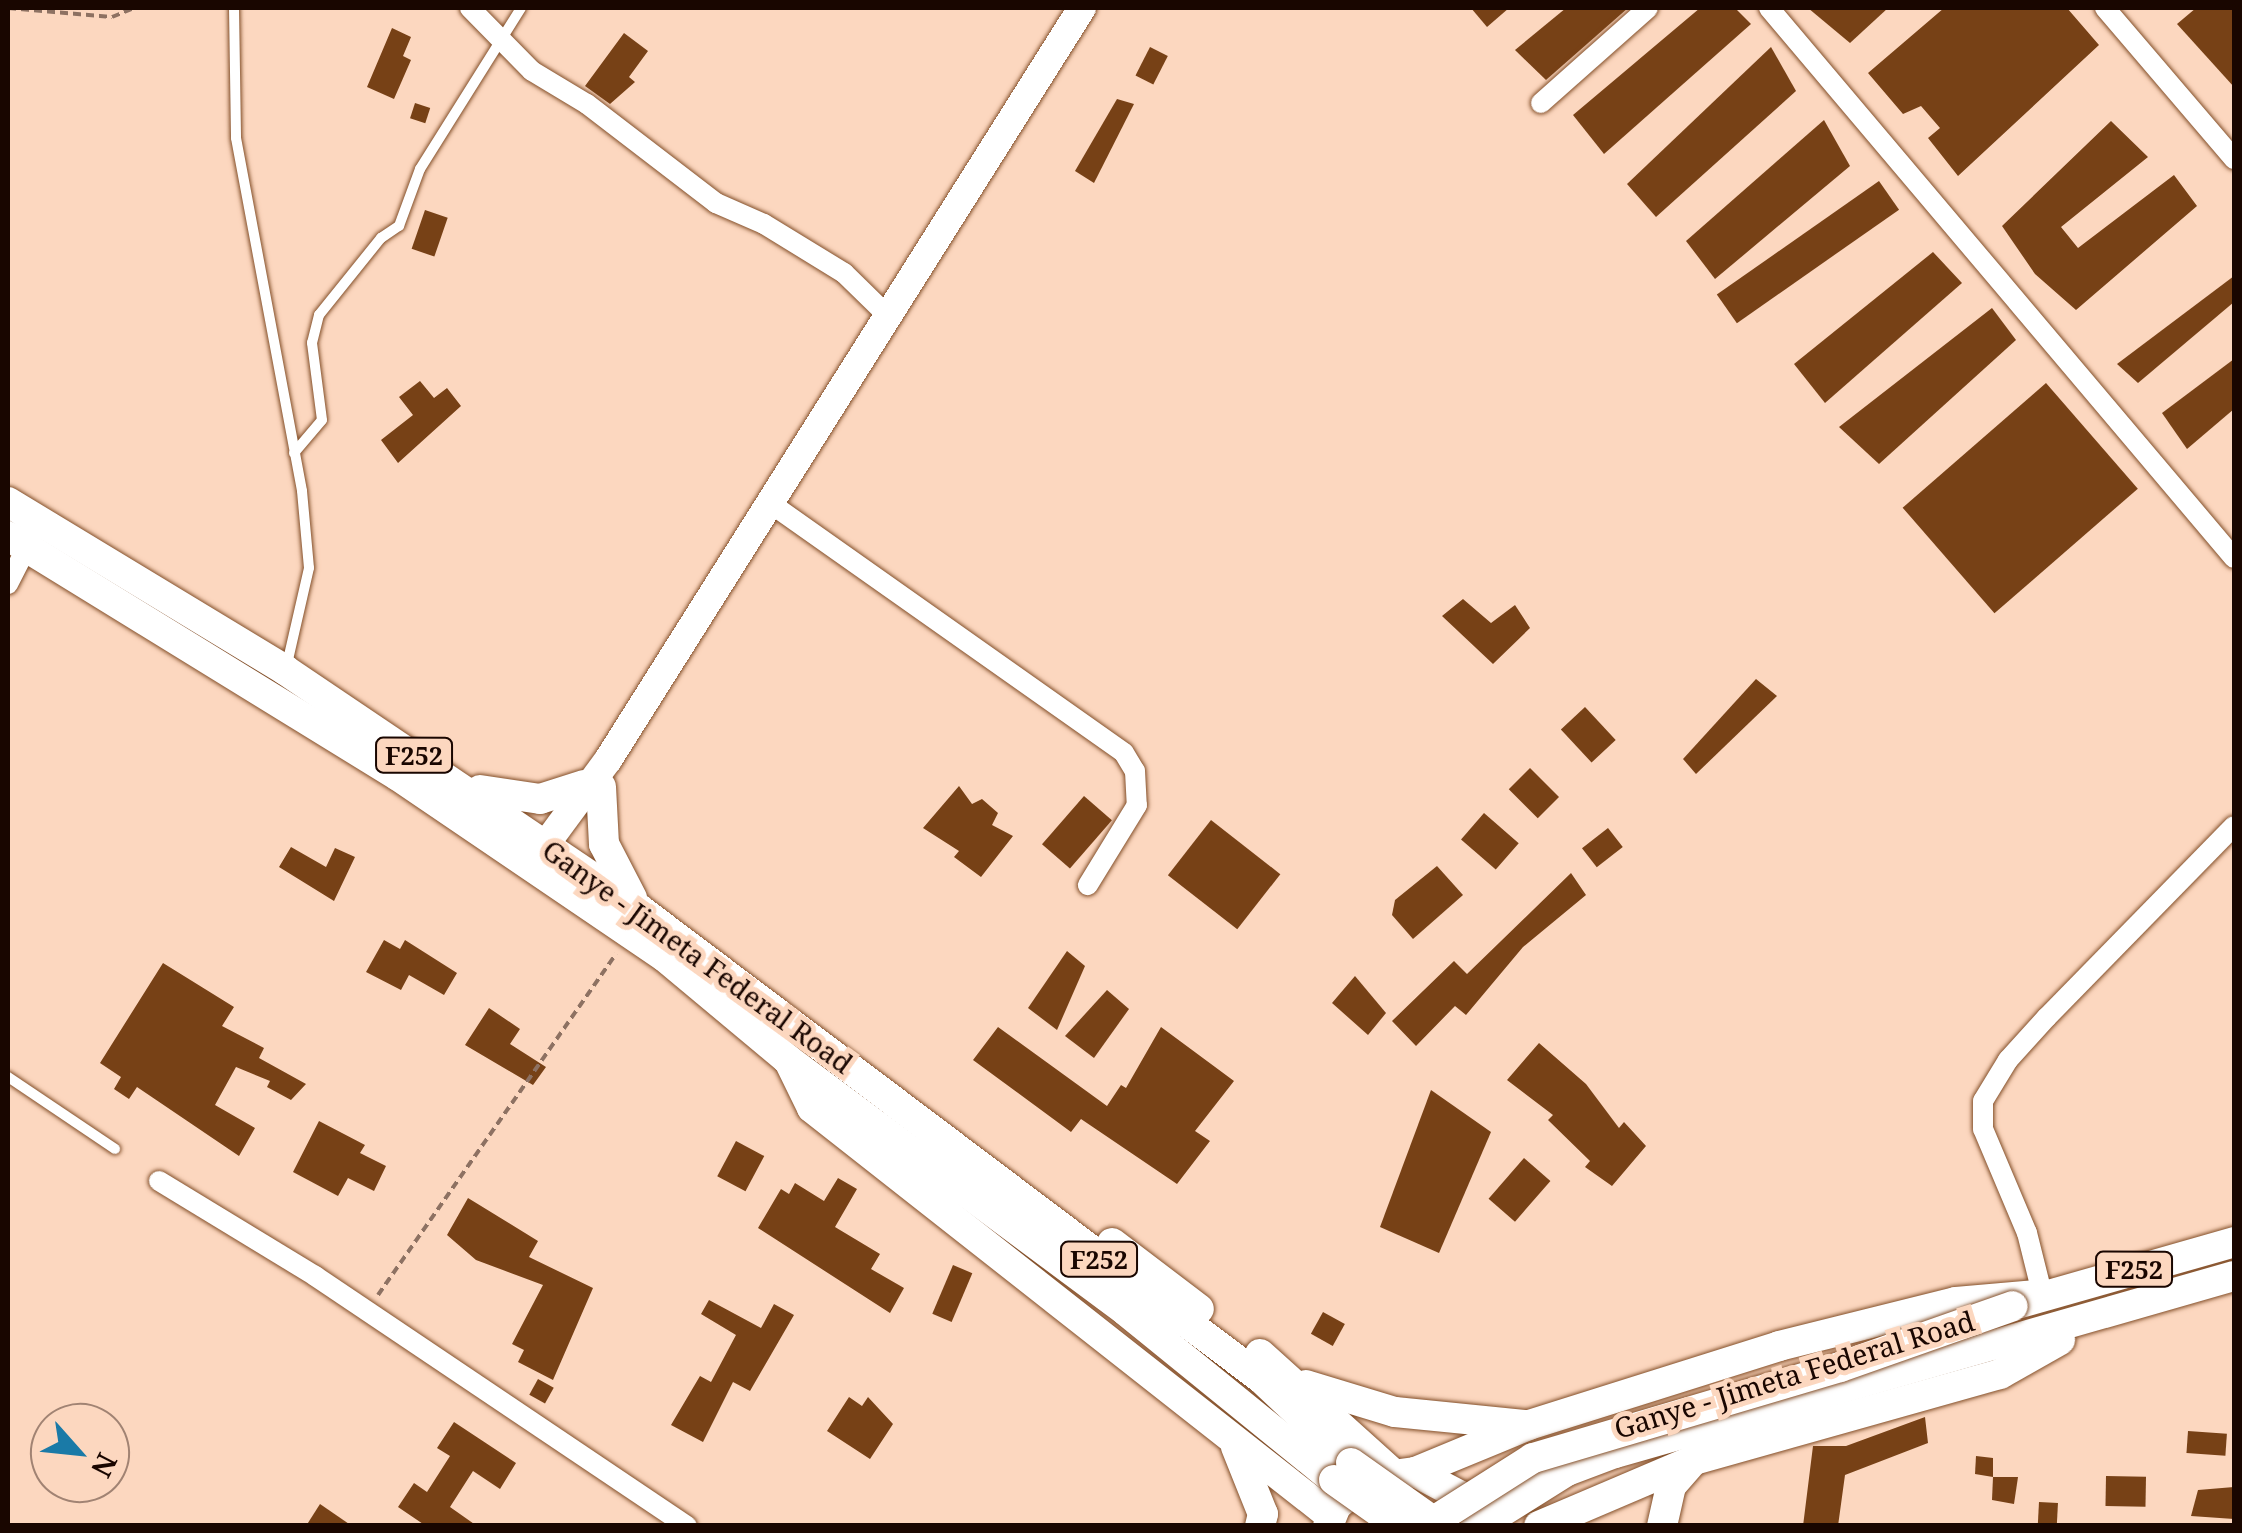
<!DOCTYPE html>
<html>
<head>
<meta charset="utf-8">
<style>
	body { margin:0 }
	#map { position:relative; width:2242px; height:1533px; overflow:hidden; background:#fcd7bf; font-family:"Noto Serif",serif }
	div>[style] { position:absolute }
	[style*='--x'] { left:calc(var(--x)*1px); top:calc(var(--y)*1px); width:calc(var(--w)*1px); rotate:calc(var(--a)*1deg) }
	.building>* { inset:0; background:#774116; transform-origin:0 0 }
	.path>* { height:4px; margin-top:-2px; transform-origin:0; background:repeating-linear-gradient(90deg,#8d7162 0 8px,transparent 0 13px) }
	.roads { filter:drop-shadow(0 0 2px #834f29) drop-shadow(0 0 2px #834f29) }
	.service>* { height:10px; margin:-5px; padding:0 5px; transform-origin:5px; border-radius:5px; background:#fff }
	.minor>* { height:20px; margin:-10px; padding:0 10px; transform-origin:10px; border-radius:10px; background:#fff }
	.secondary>* { height:28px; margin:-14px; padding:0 14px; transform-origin:14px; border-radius:14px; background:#fff }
	.primary>* { height:30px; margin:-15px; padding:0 15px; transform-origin:15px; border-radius:15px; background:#fff }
	.bridges { filter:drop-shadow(0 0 2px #834f29) drop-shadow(0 0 2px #834f29) }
	.primary-bridge>* { height:30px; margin:-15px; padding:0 15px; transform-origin:15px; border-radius:15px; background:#fff }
	span { translate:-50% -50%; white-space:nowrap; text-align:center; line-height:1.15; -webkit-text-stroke:10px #fcd7bf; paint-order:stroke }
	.shield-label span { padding:2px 8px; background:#fcd7bf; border:2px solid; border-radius:8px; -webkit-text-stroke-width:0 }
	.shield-label { font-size:25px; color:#190600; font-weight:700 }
	.street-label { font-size:28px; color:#190600 }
	.frame { position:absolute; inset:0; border:10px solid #190600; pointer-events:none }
	.north { position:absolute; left:30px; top:1403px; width:100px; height:100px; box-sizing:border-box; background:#fcd7bf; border:2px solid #a18373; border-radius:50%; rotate:117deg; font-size:28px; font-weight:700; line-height:40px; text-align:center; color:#190600 }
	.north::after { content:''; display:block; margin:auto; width:35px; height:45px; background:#1a7aa7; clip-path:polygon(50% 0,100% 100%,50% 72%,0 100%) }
</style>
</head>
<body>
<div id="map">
	<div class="building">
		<div style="clip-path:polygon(1471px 8px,1509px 8px,1487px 27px)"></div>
		<div style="clip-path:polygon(1566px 8px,1628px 8px,1546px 80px,1515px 50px)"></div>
		<div style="clip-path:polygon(1700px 8px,1735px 8px,1751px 24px,1604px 154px,1573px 115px)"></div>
		<div style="clip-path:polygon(1808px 8px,1888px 8px,1850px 43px)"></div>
		<div style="clip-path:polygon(1944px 8px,2067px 8px,2099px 45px,1958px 176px,1928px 138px,1940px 128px,1921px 106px,1903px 114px,1868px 73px)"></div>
		<div style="clip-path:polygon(2196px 8px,2234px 8px,2234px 87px,2177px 24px)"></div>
		<div style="clip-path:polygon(392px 28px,411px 37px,403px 56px,411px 60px,394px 99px,367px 87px)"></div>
		<div style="clip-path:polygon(624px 33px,648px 51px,629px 77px,635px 82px,610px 104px,585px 86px)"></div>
		<div style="left:1150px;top:47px;width:20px;height:32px;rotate:27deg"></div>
		<div style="clip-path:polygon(1771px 47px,1796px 91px,1656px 217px,1627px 184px)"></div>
		<div style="clip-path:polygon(1117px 99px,1134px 104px,1094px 183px,1075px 171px)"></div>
		<div style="left:415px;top:103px;width:16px;height:16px;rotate:18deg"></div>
		<div style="clip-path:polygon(1824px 120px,1850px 166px,1715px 279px,1686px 241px)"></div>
		<div style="clip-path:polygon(2111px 121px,2148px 157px,2061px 227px,2078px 248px,2174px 175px,2197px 206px,2076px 310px,2035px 274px,2002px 226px)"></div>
		<div style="left:1879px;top:181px;width:35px;height:198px;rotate:55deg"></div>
		<div style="left:425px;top:210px;width:24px;height:41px;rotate:19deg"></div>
		<div style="clip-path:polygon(1933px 252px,1962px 283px,1825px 403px,1794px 364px)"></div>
		<div style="clip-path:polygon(2234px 276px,2234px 302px,2138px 383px,2117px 364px)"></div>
		<div style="clip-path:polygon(1992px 308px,2016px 340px,1879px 464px,1839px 427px)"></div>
		<div style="clip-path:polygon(2234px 359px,2234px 409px,2187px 449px,2162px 413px)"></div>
		<div style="clip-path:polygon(420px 381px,434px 398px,447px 388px,461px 406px,398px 463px,381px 440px,413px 415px,399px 397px)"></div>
		<div style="left:2046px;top:383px;width:140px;height:190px;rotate:49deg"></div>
		<div style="clip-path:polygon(1463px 599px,1491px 623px,1515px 605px,1530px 628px,1493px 664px,1442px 616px)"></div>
		<div style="clip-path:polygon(1756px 679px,1777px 696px,1696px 774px,1683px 759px)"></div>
		<div style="left:1585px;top:707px;width:45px;height:33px;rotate:47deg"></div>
		<div style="left:1530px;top:768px;width:41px;height:30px;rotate:45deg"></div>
		<div style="clip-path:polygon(959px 786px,972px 804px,982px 799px,998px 813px,992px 825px,1013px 836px,981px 877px,954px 857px,959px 851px,923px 828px)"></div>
		<div style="left:1084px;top:796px;width:37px;height:64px;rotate:41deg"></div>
		<div style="left:1484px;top:813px;width:46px;height:35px;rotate:41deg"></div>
		<div style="left:1211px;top:820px;width:88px;height:70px;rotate:38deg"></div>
		<div style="left:1608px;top:828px;width:24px;height:33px;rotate:52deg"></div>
		<div style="clip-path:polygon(291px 847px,326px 867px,335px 848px,355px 857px,334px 901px,279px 867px)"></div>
		<div style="clip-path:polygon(1437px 866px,1463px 895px,1413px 939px,1392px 915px,1395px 900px)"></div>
		<div style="clip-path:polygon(1571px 873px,1586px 895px,1523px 947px,1466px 1015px,1455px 1006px,1416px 1046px,1392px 1021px,1454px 961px,1467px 974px)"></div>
		<div style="clip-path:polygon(384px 940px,400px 949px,405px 940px,457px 973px,444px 995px,409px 975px,401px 990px,366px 972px)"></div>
		<div style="clip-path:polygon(1067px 951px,1085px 966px,1057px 1030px,1028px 1008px)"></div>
		<div style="clip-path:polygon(163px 963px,234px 1007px,222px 1026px,264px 1048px,259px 1058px,306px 1084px,291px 1100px,267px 1087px,270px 1081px,236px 1067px,215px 1105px,255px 1128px,239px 1156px,137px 1087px,129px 1099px,114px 1089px,121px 1077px,100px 1063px)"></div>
		<div style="clip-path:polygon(1355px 976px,1386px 1013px,1368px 1035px,1332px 1003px)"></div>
		<div style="clip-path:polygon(1107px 990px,1129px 1009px,1094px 1058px,1065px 1036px)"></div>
		<div style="clip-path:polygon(489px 1008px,520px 1029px,510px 1044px,546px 1067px,533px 1085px,465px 1045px)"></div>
		<div style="clip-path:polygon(998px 1027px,1107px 1106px,1121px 1085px,1126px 1088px,1161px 1027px,1234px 1081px,1195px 1131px,1210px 1141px,1177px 1184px,1081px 1119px,1071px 1132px,973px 1060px)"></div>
		<div style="clip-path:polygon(1539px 1043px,1586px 1084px,1619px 1128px,1624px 1122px,1646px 1146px,1612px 1186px,1585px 1167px,1590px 1161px,1548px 1120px,1553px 1115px,1507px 1080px)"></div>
		<div style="clip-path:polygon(1431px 1090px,1491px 1132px,1439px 1253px,1380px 1227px)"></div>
		<div style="clip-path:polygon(319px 1121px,365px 1145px,360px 1153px,386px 1166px,374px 1191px,348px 1178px,338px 1196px,293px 1172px)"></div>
		<div style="left:736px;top:1141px;width:32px;height:40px;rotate:28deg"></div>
		<div style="left:1524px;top:1158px;width:35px;height:54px;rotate:41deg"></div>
		<div style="clip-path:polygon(838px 1178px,857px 1189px,835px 1227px,880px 1254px,871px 1269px,904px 1288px,890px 1313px,758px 1228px,781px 1189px,789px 1194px,795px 1183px,824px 1201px)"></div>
		<div style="clip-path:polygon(468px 1198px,538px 1241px,529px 1257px,593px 1288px,553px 1380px,518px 1362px,524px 1350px,512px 1344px,543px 1285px,476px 1260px,447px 1235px)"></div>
		<div style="left:953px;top:1265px;width:21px;height:53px;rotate:23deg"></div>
		<div style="clip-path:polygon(709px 1300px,761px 1328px,774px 1304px,794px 1315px,750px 1391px,733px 1382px,703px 1442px,671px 1425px,700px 1376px,711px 1382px,736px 1335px,701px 1314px)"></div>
		<div style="left:1323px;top:1312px;width:25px;height:25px;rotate:29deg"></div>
		<div style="left:538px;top:1379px;width:18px;height:18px;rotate:29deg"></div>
		<div style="clip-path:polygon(849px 1397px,862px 1406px,868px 1397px,893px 1424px,870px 1459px,827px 1431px)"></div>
		<div style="clip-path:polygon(1925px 1417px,1928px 1443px,1845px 1475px,1838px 1526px,1803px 1526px,1813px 1446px,1846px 1446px)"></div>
		<div style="clip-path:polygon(454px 1422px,516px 1463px,500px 1489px,473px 1471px,450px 1507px,477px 1526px,426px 1526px,398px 1507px,414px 1483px,427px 1492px,450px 1456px,437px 1448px)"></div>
		<div style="left:2188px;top:1431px;width:39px;height:22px;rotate:4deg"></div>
		<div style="clip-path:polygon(1976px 1456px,1993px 1458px,1993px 1477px,1975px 1474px)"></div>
		<div style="left:2106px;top:1476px;width:40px;height:30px;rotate:1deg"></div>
		<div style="clip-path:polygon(1993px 1477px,2018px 1477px,2014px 1504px,1992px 1500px)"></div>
		<div style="clip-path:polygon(2234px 1487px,2234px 1519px,2191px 1516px,2198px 1490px)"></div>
		<div style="left:2039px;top:1502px;width:19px;height:24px;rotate:3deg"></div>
		<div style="clip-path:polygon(320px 1504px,352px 1526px,306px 1526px)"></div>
	</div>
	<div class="path">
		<div style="--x:8;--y:8;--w:104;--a:4.9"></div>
		<div style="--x:112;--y:17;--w:24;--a:-22"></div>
		<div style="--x:378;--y:1295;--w:416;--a:-55.1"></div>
	</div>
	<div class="roads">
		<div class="service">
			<div style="--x:234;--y:8;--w:130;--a:89.1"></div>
			<div style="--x:236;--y:138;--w:359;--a:79.4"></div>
			<div style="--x:302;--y:491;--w:77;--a:84.8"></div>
			<div style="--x:309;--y:568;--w:98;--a:102.9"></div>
			<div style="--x:294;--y:453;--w:43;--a:-49.7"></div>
			<div style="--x:322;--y:420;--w:78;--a:-97.4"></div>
			<div style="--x:312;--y:343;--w:29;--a:-76"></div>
			<div style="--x:319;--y:315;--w:99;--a:-51.2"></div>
			<div style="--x:381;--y:238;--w:22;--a:-34"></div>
			<div style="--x:399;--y:226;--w:61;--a:-69.8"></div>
			<div style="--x:420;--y:169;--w:190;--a:-57.9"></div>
			<div style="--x:8;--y:1077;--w:129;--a:33.9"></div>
		</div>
		<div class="minor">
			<div style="--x:470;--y:8;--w:88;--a:45.5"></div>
			<div style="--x:532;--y:71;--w:64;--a:31"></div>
			<div style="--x:587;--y:104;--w:163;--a:37.5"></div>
			<div style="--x:716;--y:203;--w:52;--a:23.6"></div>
			<div style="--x:764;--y:224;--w:94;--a:31.5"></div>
			<div style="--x:844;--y:273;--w:62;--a:44.3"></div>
			<div style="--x:1769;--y:8;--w:720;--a:49.79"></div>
			<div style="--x:2105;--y:8;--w:199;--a:49.5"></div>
			<div style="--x:1541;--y:103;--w:143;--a:-41.6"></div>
			<div style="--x:770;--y:503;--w:433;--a:35.2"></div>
			<div style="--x:1124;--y:753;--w:21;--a:59"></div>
			<div style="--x:1135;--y:771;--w:34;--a:87"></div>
			<div style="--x:1137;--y:805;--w:94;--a:121.5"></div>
			<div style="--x:8;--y:584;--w:53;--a:-62.9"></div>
			<div style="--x:159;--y:1181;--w:183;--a:31.3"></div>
			<div style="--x:315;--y:1276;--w:448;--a:33.9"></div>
			<div style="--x:2042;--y:1293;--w:62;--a:-104"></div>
			<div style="--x:2027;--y:1233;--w:113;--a:-112.9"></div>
			<div style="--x:1983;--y:1129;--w:28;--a:-90"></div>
			<div style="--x:1983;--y:1101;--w:48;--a:-58.6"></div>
			<div style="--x:2008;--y:1060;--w:58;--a:-47.8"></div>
			<div style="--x:2047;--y:1017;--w:267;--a:-45.6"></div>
		</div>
		<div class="secondary">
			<div style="--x:546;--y:844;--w:104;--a:-53.6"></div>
			<div style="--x:608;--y:760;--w:889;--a:-57.78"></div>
		</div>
		<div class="primary">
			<div style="--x:8;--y:502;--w:324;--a:31.2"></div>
			<div style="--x:285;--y:670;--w:427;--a:34"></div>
			<div style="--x:639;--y:909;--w:780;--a:37.03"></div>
			<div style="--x:1262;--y:1379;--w:122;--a:43.3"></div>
			<div style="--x:8;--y:536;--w:457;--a:31.6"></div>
			<div style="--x:397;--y:775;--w:324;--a:34.2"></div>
			<div style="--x:665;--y:957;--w:159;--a:39.9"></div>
			<div style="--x:787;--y:1059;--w:422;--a:36.6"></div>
			<div style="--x:1126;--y:1311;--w:268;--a:39.1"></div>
			<div style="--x:601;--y:787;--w:57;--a:87"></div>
			<div style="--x:604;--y:844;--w:61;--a:62.6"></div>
			<div style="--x:480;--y:790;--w:61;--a:8.5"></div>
			<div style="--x:540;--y:799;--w:46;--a:-17.7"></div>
			<div style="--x:789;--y:1061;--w:52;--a:63.9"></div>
			<div style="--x:812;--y:1108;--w:660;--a:38.17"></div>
			<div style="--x:1112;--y:1243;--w:109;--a:37.2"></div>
			<div style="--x:2017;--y:1304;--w:226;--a:-15.9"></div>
			<div style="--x:1260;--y:1354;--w:176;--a:42"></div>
			<div style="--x:1306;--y:1385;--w:93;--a:16.9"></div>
			<div style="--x:1395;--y:1412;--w:132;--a:5.7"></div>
			<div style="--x:1236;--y:1447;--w:72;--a:68.1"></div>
			<div style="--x:1263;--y:1514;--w:12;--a:104"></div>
			<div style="--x:1415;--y:1472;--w:52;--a:27.6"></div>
			<div style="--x:1461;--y:1496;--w:30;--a:57"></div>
			<div style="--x:1328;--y:1526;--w:22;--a:-68"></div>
			<div style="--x:1336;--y:1506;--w:44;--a:-39.5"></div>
			<div style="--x:1370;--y:1478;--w:45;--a:-7.6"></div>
			<div style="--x:1415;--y:1472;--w:123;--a:-22.4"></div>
			<div style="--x:1529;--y:1425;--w:262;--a:-17.5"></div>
			<div style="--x:1779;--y:1346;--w:182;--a:-14"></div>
			<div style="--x:1956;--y:1302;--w:78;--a:-5.1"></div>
			<div style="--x:1479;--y:1526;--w:104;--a:-32"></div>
			<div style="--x:1567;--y:1471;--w:51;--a:-20.6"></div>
			<div style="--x:1615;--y:1453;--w:644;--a:-15.96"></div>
			<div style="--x:1539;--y:1526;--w:168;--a:-23.1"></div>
			<div style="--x:1694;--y:1460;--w:318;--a:-15.7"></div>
			<div style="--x:2000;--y:1374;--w:69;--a:-29.5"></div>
			<div style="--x:1662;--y:1526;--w:41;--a:-77.3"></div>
			<div style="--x:1671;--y:1486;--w:32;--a:-49"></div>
		</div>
	</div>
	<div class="bridges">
		<div class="primary-bridge">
			<div style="--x:1351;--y:1463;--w:109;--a:35.3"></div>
			<div style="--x:1334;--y:1480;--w:80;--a:35.3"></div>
			<div style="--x:1426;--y:1526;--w:127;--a:-32.4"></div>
			<div style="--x:1533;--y:1458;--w:320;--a:-16.5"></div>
			<div style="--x:1840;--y:1367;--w:183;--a:-19.4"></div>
		</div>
	</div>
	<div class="shield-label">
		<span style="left:414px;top:755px">F252</span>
		<span style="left:1099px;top:1259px">F252</span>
		<span style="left:2134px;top:1269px">F252</span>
	</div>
	<div class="street-label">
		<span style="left:698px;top:956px;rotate:36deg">Ganye - Jimeta Federal Road</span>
		<span style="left:1794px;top:1374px;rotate:-17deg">Ganye - Jimeta Federal Road</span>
	</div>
	<div class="frame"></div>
	<div class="north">N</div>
</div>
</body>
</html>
